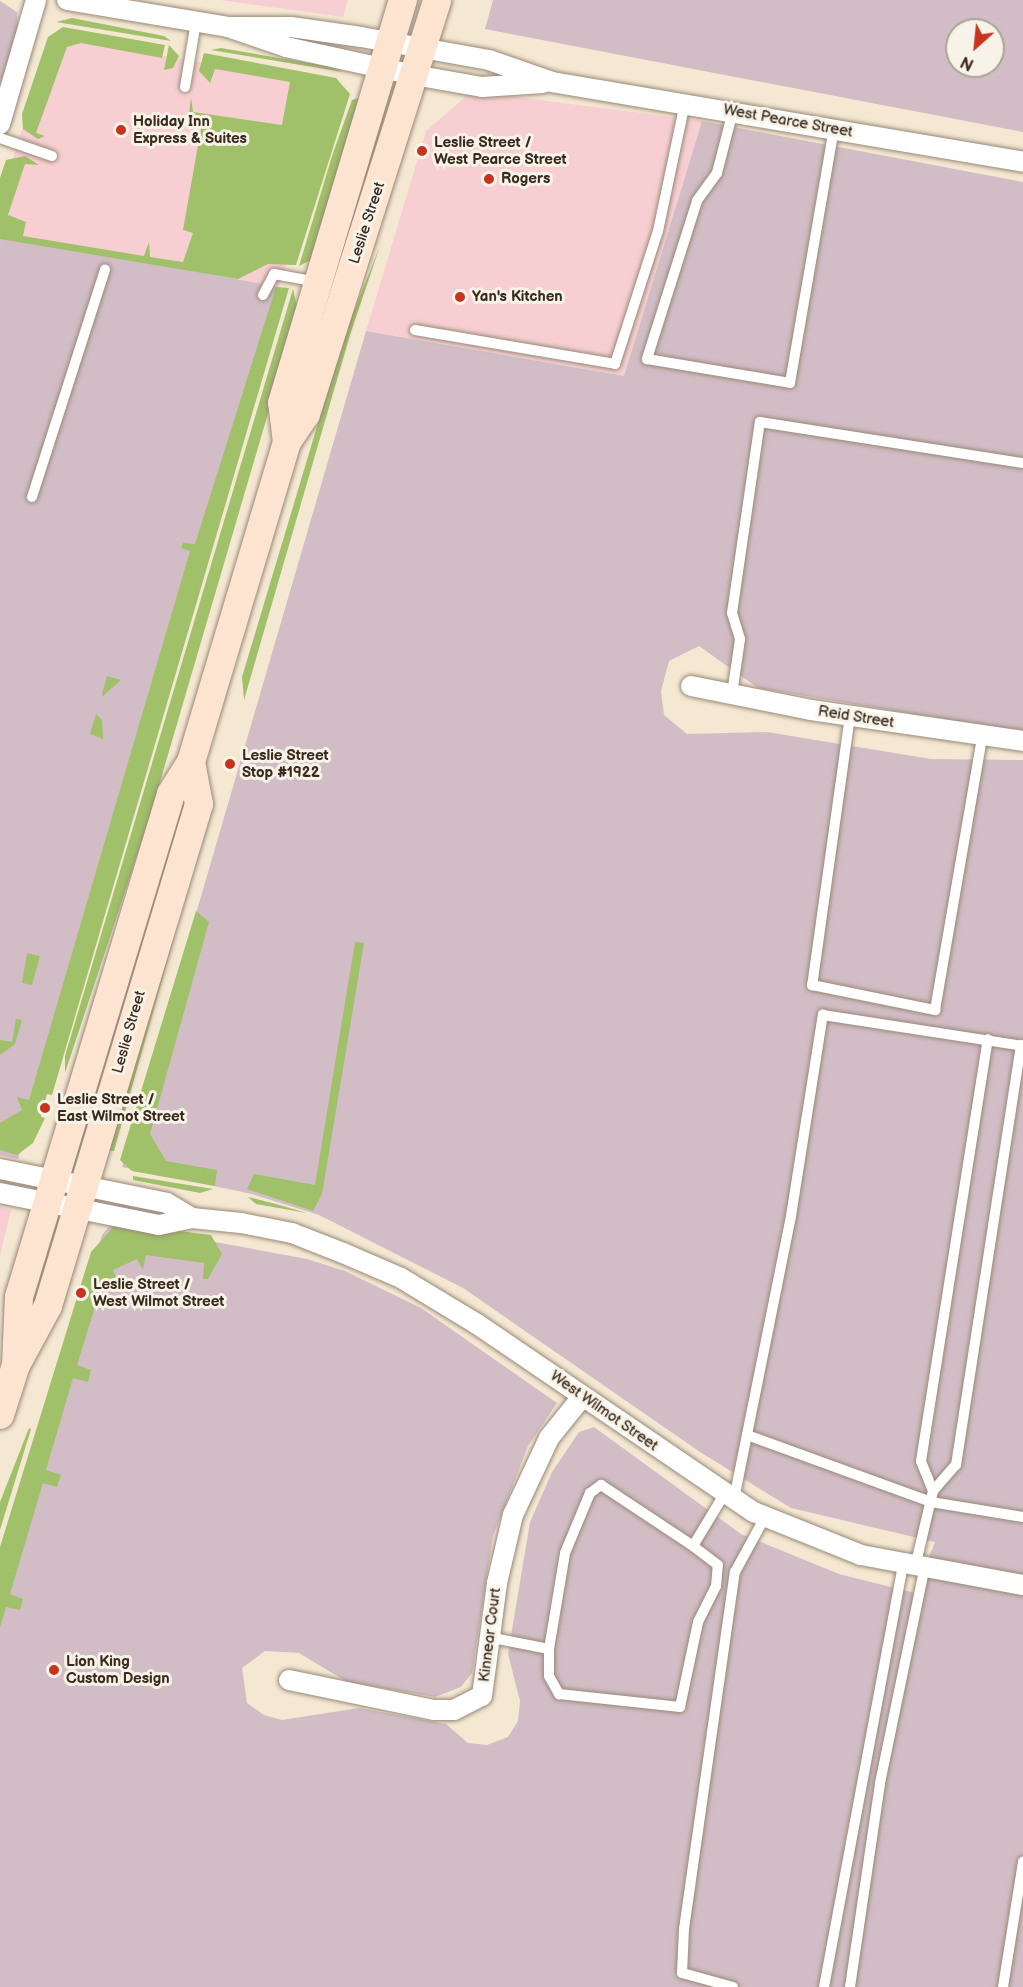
<!DOCTYPE html>
<html>
<head>
<meta charset="utf-8">
<style>
	body { margin:0 }
	#map { position:relative; width:1023px; height:1987px; overflow:hidden; background:#f5e8d3; font-family:"Balsamiq Sans",sans-serif }
	div>[style] { position:absolute }
	[style*='--x'] { left:calc(var(--x)*1px); top:calc(var(--y)*1px); width:calc(var(--w)*1px); rotate:calc(var(--a)*1deg) }
	.built>* { inset:0; background:#f7cfd2 }
	.industrial>* { inset:0; background:#d2bdc6 }
	.green>* { inset:0; background:#a0c069 }
	.roads { filter:drop-shadow(0 0 2px #988978) drop-shadow(0 0 2px #988978) }
	.service>* { height:10px; margin:-5px; padding:0 5px; transform-origin:5px; border-radius:5px; background:#fff }
	.minor>* { height:20px; margin:-10px; padding:0 10px; transform-origin:10px; border-radius:10px; background:#fff }
	.secondary>* { height:28px; margin:-14px; padding:0 14px; transform-origin:14px; border-radius:14px; background:#fde4d1 }
	.dots>* { width:16px; height:16px; translate:-50% -50%; box-sizing:border-box; border:3px solid #f7f3e8; border-radius:50% }
	span { translate:-50% -50%; white-space:nowrap; text-align:center; line-height:1.15; -webkit-text-stroke:6px #f7f3e8; paint-order:stroke }
	.poi-label { font-size:15px; color:#3b2a1e; font-weight:700 }
	.left { translate:0 -50%; text-align:left }
	.street-label { font-size:15px; color:#3b2a1e }
	.north { position:absolute; left:945px; top:18px; width:60px; height:60px; box-sizing:border-box; background:#f7f3e8; border:2px solid #aca397; border-radius:50%; rotate:207deg; font-size:16px; font-weight:700; line-height:24px; text-align:center; color:#3b2a1e }
	.north::after { content:''; display:block; margin:auto; width:21px; height:27px; background:#c8321e; clip-path:polygon(50% 0,100% 100%,50% 72%,0 100%) }
</style>
</head>
<body>
<div id="map">
	<div class="built">
		<div style="clip-path:polygon(220px 0,348px 0,343px 17px)"></div>
		<div style="clip-path:polygon(52px 37px,341px 86px,279px 287px,0 234px,0 198px)"></div>
		<div style="clip-path:polygon(472px 91px,702px 121px,624px 376px,366px 331px,426px 131px)"></div>
		<div style="clip-path:polygon(0 1207px,11px 1210px,0 1256px)"></div>
	</div>
	<div class="industrial">
		<div style="clip-path:polygon(evenodd,493px 0,1023px 0,1023px 132px,485px 29px,493px 0,957px 30px,993px 30px,993px 66px,957px 66px,957px 30px)"></div>
		<div style="clip-path:polygon(0 1px,17px 12px,18px 30px,0 84px)"></div>
		<div style="clip-path:polygon(702px 121px,1023px 182px,1023px 732px,758px 688px,699px 646px,669px 661px,661px 691px,664px 715px,687px 734px,767px 732px,931px 759px,1023px 760px,1023px 1987px,0 1987px,0 1580px,102px 1235px,112px 1223px,307px 1259px,345px 1271px,421px 1308px,557px 1403px,528px 1446px,493px 1536px,472px 1673px,461px 1687px,435px 1697px,347px 1682px,299px 1653px,265px 1651px,242px 1668px,247px 1703px,264px 1715px,282px 1720px,359px 1708px,446px 1724px,468px 1743px,487px 1745px,508px 1737px,518px 1721px,520px 1701px,508px 1654px,530px 1522px,552px 1472px,579px 1432px,594px 1427px,741px 1534px,839px 1574px,915px 1593px,935px 1542px,791px 1508px,700px 1452px,463px 1288px,319px 1215px,252px 1194px,122px 1167px,366px 331px,624px 376px)"></div>
		<div style="clip-path:polygon(0 234px,279px 287px,18px 1159px,0 1155px)"></div>
	</div>
	<div class="green">
		<div style="clip-path:polygon(72px 18px,164px 36px,171px 41px,56px 22px)"></div>
		<div style="clip-path:polygon(63px 27px,165px 45px,162px 58px,81px 43px,67px 47px,36px 133px,45px 136px,38px 139px,23px 129px,22px 114px,48px 37px)"></div>
		<div style="clip-path:polygon(169px 45px,179px 56px,173px 68px,164px 70px)"></div>
		<div style="clip-path:polygon(221px 48px,331px 67px,343px 72px,211px 50px)"></div>
		<div style="clip-path:polygon(204px 53px,336px 78px,350px 94px,296px 265px,268px 264px,238px 279px,0 239px,0 178px,6px 160px,25px 156px,39px 165px,25px 164px,8px 215px,26px 222px,23px 236px,144px 256px,149px 242px,150px 257px,183px 262px,193px 233px,183px 230px,203px 117px,189px 114px,191px 97px,193px 112px,282px 125px,290px 82px,215px 69px,210px 83px,199px 71px)"></div>
		<div style="clip-path:polygon(360px 98px,313px 259px,299px 266px,332px 156px,352px 100px)"></div>
		<div style="clip-path:polygon(380px 246px,350px 335px,244px 700px,242px 677px,345px 333px)"></div>
		<div style="clip-path:polygon(276px 287px,289px 288px,52px 1095px,47px 1094px,41px 1117px,45px 1118px,33px 1143px,17px 1155px,0 1150px,0 1123px,22px 1110px,17px 1097px,29px 1100px,190px 551px,181px 548px,183px 543px,195px 544px)"></div>
		<div style="clip-path:polygon(293px 289px,298px 311px,150px 816px,65px 1073px,65px 1056px)"></div>
		<div style="clip-path:polygon(107px 676px,121px 680px,103px 696px,102px 694px)"></div>
		<div style="clip-path:polygon(96px 714px,102px 720px,103px 739px,90px 734px)"></div>
		<div style="clip-path:polygon(183px 905px,114px 1151px,108px 1150px)"></div>
		<div style="clip-path:polygon(196px 911px,209px 922px,150px 1134px,166px 1161px,217px 1170px,215px 1186px,132px 1171px,120px 1160px)"></div>
		<div style="clip-path:polygon(355px 942px,364px 943px,322px 1194px,313px 1211px,247px 1189px,254px 1174px,315px 1185px)"></div>
		<div style="clip-path:polygon(27px 953px,40px 956px,32px 985px,22px 983px)"></div>
		<div style="clip-path:polygon(16px 1019px,22px 1020px,15px 1044px,0 1055px,0 1040px,12px 1042px)"></div>
		<div style="clip-path:polygon(133px 1176px,213px 1189px,200px 1193px,133px 1180px)"></div>
		<div style="clip-path:polygon(248px 1197px,276px 1204px,307px 1213px,256px 1204px)"></div>
		<div style="clip-path:polygon(117px 1223px,211px 1235px,222px 1254px,208px 1279px,203px 1279px,204px 1263px,146px 1255px,143px 1270px,137px 1259px,113px 1270px,118px 1284px,103px 1281px,77px 1365px,91px 1370px,88px 1382px,73px 1378px,46px 1470px,61px 1475px,57px 1487px,43px 1483px,10px 1594px,23px 1599px,20px 1610px,6px 1607px,0 1627px,0 1547px,91px 1252px)"></div>
		<div style="clip-path:polygon(29px 1428px,31px 1429px,0 1530px,0 1502px)"></div>
	</div>
	<div class="roads">
		<div class="service">
			<div style="--x:185;--y:87;--w:66;--a:-80.4"></div>
			<div style="--x:733;--y:111;--w:64;--a:104.5"></div>
			<div style="--x:717;--y:173;--w:34;--a:126"></div>
			<div style="--x:697;--y:201;--w:166;--a:107.6"></div>
			<div style="--x:647;--y:359;--w:145;--a:9.5"></div>
			<div style="--x:790;--y:383;--w:258;--a:-80.2"></div>
			<div style="--x:0;--y:138;--w:55;--a:19.1"></div>
			<div style="--x:263;--y:295;--w:24;--a:-62"></div>
			<div style="--x:274;--y:274;--w:45;--a:10.3"></div>
			<div style="--x:415;--y:330;--w:203;--a:9.6"></div>
			<div style="--x:615;--y:364;--w:140;--a:-72.1"></div>
			<div style="--x:658;--y:231;--w:131;--a:-78.1"></div>
			<div style="--x:32;--y:497;--w:239;--a:-72.2"></div>
			<div style="--x:732;--y:694;--w:56;--a:-81.7"></div>
			<div style="--x:740;--y:639;--w:27;--a:-107"></div>
			<div style="--x:732;--y:613;--w:193;--a:-81.7"></div>
			<div style="--x:760;--y:422;--w:266;--a:8.9"></div>
			<div style="--x:850;--y:716;--w:272;--a:98"></div>
			<div style="--x:812;--y:985;--w:126;--a:11.5"></div>
			<div style="--x:935;--y:1010;--w:277;--a:-80.2"></div>
			<div style="--x:747;--y:1435;--w:196;--a:20"></div>
			<div style="--x:931;--y:1502;--w:93;--a:9.3"></div>
			<div style="--x:933;--y:1491;--w:32;--a:-112"></div>
			<div style="--x:921;--y:1461;--w:427;--a:-81"></div>
			<div style="--x:734;--y:1499;--w:289;--a:-78.6"></div>
			<div style="--x:791;--y:1216;--w:204;--a:-81"></div>
			<div style="--x:823;--y:1015;--w:202;--a:8.8"></div>
			<div style="--x:915;--y:1567;--w:78;--a:-76.7"></div>
			<div style="--x:933;--y:1491;--w:35;--a:-49"></div>
			<div style="--x:956;--y:1465;--w:425;--a:-81.2"></div>
			<div style="--x:493;--y:1638;--w:57;--a:11.1"></div>
			<div style="--x:549;--y:1649;--w:97;--a:-80.5"></div>
			<div style="--x:565;--y:1553;--w:65;--a:-67.4"></div>
			<div style="--x:590;--y:1493;--w:14;--a:-36"></div>
			<div style="--x:601;--y:1485;--w:110;--a:33.5"></div>
			<div style="--x:693;--y:1546;--w:62;--a:-58.9"></div>
			<div style="--x:549;--y:1649;--w:27;--a:90"></div>
			<div style="--x:549;--y:1676;--w:21;--a:61"></div>
			<div style="--x:559;--y:1694;--w:122;--a:6.1"></div>
			<div style="--x:680;--y:1707;--w:87;--a:-78"></div>
			<div style="--x:698;--y:1622;--w:40;--a:-63.4"></div>
			<div style="--x:716;--y:1586;--w:21;--a:-85"></div>
			<div style="--x:718;--y:1565;--w:31;--a:-143"></div>
			<div style="--x:733;--y:1987;--w:53;--a:-164.6"></div>
			<div style="--x:682;--y:1973;--w:44;--a:-87.4"></div>
			<div style="--x:684;--y:1929;--w:361;--a:-81.9"></div>
			<div style="--x:735;--y:1572;--w:63;--a:-61.4"></div>
			<div style="--x:824;--y:1987;--w:429;--a:-79.4"></div>
			<div style="--x:850;--y:1987;--w:206;--a:-81.6"></div>
			<div style="--x:880;--y:1783;--w:217;--a:-78.3"></div>
			<div style="--x:1003;--y:1987;--w:127;--a:-80.9"></div>
		</div>
		<div class="minor">
			<div style="--x:67;--y:0;--w:163;--a:9.5"></div>
			<div style="--x:228;--y:27;--w:61;--a:19"></div>
			<div style="--x:286;--y:47;--w:131;--a:12.3"></div>
			<div style="--x:414;--y:75;--w:69;--a:10"></div>
			<div style="--x:482;--y:87;--w:61;--a:-3.8"></div>
			<div style="--x:228;--y:27;--w:63;--a:0"></div>
			<div style="--x:291;--y:27;--w:71;--a:8.1"></div>
			<div style="--x:361;--y:37;--w:130;--a:10.2"></div>
			<div style="--x:489;--y:60;--w:67;--a:19.2"></div>
			<div style="--x:552;--y:82;--w:478;--a:9.6"></div>
			<div style="--x:0;--y:124;--w:129;--a:-73.8"></div>
			<div style="--x:691;--y:686;--w:122;--a:11.3"></div>
			<div style="--x:811;--y:710;--w:214;--a:8.3"></div>
			<div style="--x:0;--y:1169;--w:170;--a:11.5"></div>
			<div style="--x:167;--y:1203;--w:29;--a:31"></div>
			<div style="--x:0;--y:1193;--w:162;--a:11.4"></div>
			<div style="--x:159;--y:1225;--w:34;--a:-12"></div>
			<div style="--x:192;--y:1218;--w:49;--a:5.8"></div>
			<div style="--x:241;--y:1223;--w:52;--a:11.1"></div>
			<div style="--x:292;--y:1233;--w:55;--a:21.4"></div>
			<div style="--x:343;--y:1253;--w:63;--a:23.3"></div>
			<div style="--x:401;--y:1278;--w:89;--a:31.2"></div>
			<div style="--x:477;--y:1324;--w:335;--a:34.2"></div>
			<div style="--x:754;--y:1512;--w:115;--a:21.9"></div>
			<div style="--x:861;--y:1555;--w:165;--a:10.5"></div>
			<div style="--x:289;--y:1680;--w:148;--a:11.7"></div>
			<div style="--x:434;--y:1710;--w:20;--a:0"></div>
			<div style="--x:454;--y:1710;--w:31;--a:-27"></div>
			<div style="--x:482;--y:1696;--w:114;--a:-82.4"></div>
			<div style="--x:497;--y:1583;--w:70;--a:-76.8"></div>
			<div style="--x:513;--y:1515;--w:85;--a:-64.9"></div>
			<div style="--x:549;--y:1438;--w:53;--a:-51.2"></div>
		</div>
		<div class="secondary">
			<div style="--x:287;--y:442;--w:39;--a:-97"></div>
			<div style="--x:282;--y:403;--w:421;--a:-73.3"></div>
			<div style="--x:16;--y:1365;--w:68;--a:-87.5"></div>
			<div style="--x:19;--y:1297;--w:525;--a:-73.19"></div>
			<div style="--x:171;--y:794;--w:38;--a:-58"></div>
			<div style="--x:191;--y:762;--w:334;--a:-73.3"></div>
			<div style="--x:287;--y:442;--w:34;--a:-56"></div>
			<div style="--x:306;--y:414;--w:434;--a:-72.4"></div>
			<div style="--x:0;--y:1415;--w:52;--a:-72.3"></div>
			<div style="--x:16;--y:1365;--w:67;--a:-61.5"></div>
			<div style="--x:48;--y:1306;--w:524;--a:-73.26"></div>
			<div style="--x:199;--y:804;--w:43;--a:-100.8"></div>
		</div>
	</div>
	<div class="dots">
		<div style="left:121px;top:130px;background:#c8321e"></div>
		<div style="left:422px;top:151px;background:#c8321e"></div>
		<div style="left:489px;top:179px;background:#c8321e"></div>
		<div style="left:460px;top:297px;background:#c8321e"></div>
		<div style="left:230px;top:764px;background:#c8321e"></div>
		<div style="left:45px;top:1108px;background:#c8321e"></div>
		<div style="left:81px;top:1293px;background:#c8321e"></div>
		<div style="left:54px;top:1670px;background:#c8321e"></div>
	</div>
	<div class="poi-label">
		<span class="left" style="left:133px;top:130px">Holiday Inn<br>Express &amp; Suites</span>
		<span class="left" style="left:434px;top:151px">Leslie Street /<br>West Pearce Street</span>
		<span class="left" style="left:501px;top:179px">Rogers</span>
		<span class="left" style="left:472px;top:297px">Yan's Kitchen</span>
		<span class="left" style="left:242px;top:764px">Leslie Street<br>Stop #1922</span>
		<span class="left" style="left:57px;top:1108px">Leslie Street /<br>East Wilmot Street</span>
		<span class="left" style="left:93px;top:1293px">Leslie Street /<br>West Wilmot Street</span>
		<span class="left" style="left:66px;top:1670px">Lion King<br>Custom Design</span>
	</div>
	<div class="street-label">
		<span style="left:788px;top:121px;rotate:10deg">West Pearce Street</span>
		<span style="left:367px;top:223px;rotate:-72deg">Leslie Street</span>
		<span style="left:856px;top:717px;rotate:9deg">Reid Street</span>
		<span style="left:129px;top:1032px;rotate:-74deg">Leslie Street</span>
		<span style="left:604px;top:1411px;rotate:35deg">West Wilmot Street</span>
		<span style="left:490px;top:1635px;rotate:-83deg">Kinnear Court</span>
	</div>
	<div class="north">N</div>
</div>
</body>
</html>
